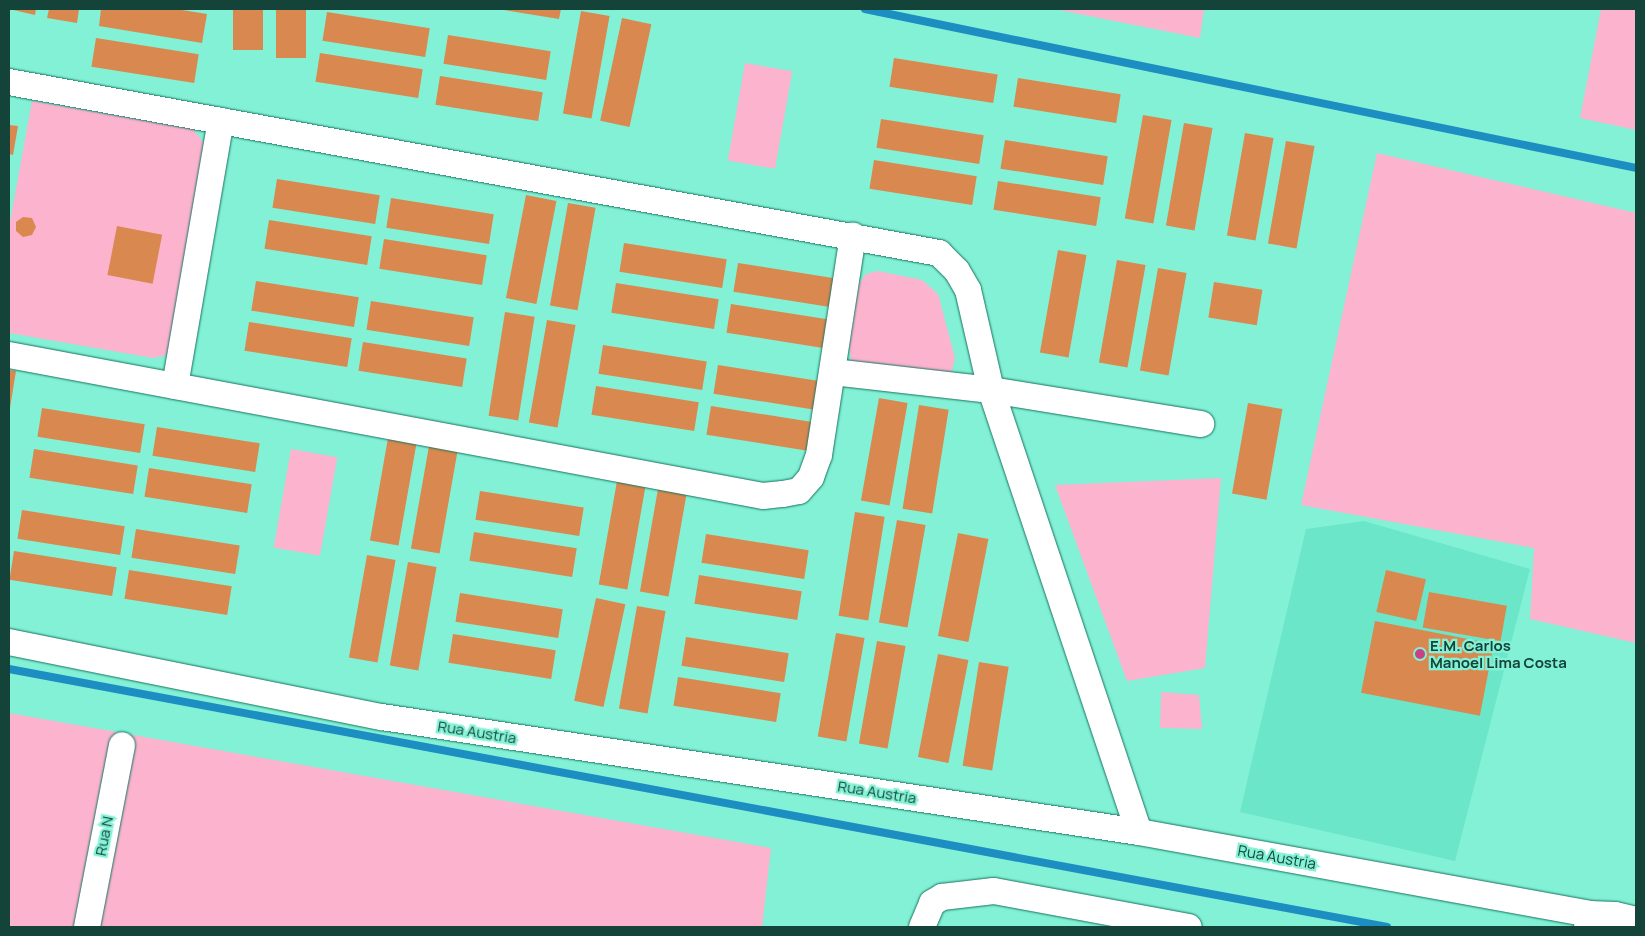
<!DOCTYPE html>
<html>
<head>
<meta charset="utf-8">
<style>
	body { margin:0 }
	#map { position:relative; width:1645px; height:936px; overflow:hidden; background:#83f1d5; font-family:Manrope,sans-serif }
	div>[style] { position:absolute }
	[style*='--x'] { left:calc(var(--x)*1px); top:calc(var(--y)*1px); width:calc(var(--w)*1px); rotate:calc(var(--a)*1deg) }
	.built>* { inset:0; background:#6be6c9 }
	.green>* { inset:0; background:#fbb3ce; transform-origin:0 0 }
	.stream>* { height:8px; margin:-4px; padding:0 4px; transform-origin:4px; border-radius:4px; background:#1d8ec2 }
	.building>* { inset:0; background:#d9894f; transform-origin:0 0 }
	.roads { filter:drop-shadow(0 0 1px #177461) drop-shadow(0 0 1px #177461) }
	.minor>* { height:26px; margin:-13px; padding:0 13px; transform-origin:13px; border-radius:13px; background:#fff }
	.dots>* { width:14px; height:14px; translate:-50% -50%; box-sizing:border-box; border:2px solid #83f1d5; border-radius:50% }
	span { translate:-50% -50%; white-space:nowrap; text-align:center; line-height:1.15; -webkit-text-stroke:4.5px #83f1d5; paint-order:stroke }
	.poi-label { font-size:15px; color:#144439; font-weight:700 }
	.left { translate:0 -50%; text-align:left }
	.street-label { font-size:15px; color:#144439 }
	.frame { position:absolute; inset:0; border:10px solid #144439; pointer-events:none }
</style>
</head>
<body>
<div id="map">
	<div class="built">
		<div style="clip-path:polygon(1364px 521px,1530px 569px,1455px 861px,1240px 812px,1306px 529px)"></div>
	</div>
	<div class="green">
		<div style="clip-path:polygon(1054px 9px,1204px 9px,1200px 38px)"></div>
		<div style="clip-path:polygon(1601px 9px,1636px 9px,1636px 130px,1580px 118px)"></div>
		<div style="left:745px;top:63px;width:48px;height:99px;rotate:10deg"></div>
		<div style="clip-path:polygon(32px 101px,193px 129px,204px 143px,168px 352px,164px 356px,153px 358px,9px 333px,9px 227px)"></div>
		<div style="clip-path:polygon(1377px 153px,1636px 213px,1636px 643px,1530px 619px,1534px 548px,1301px 505px)"></div>
		<div style="clip-path:polygon(878px 271px,922px 280px,938px 294px,955px 358px,951px 374px,856px 366px,851px 360px,849px 345px,859px 284px,866px 274px)"></div>
		<div style="left:291px;top:449px;width:47px;height:100px;rotate:10deg"></div>
		<div style="clip-path:polygon(1221px 478px,1205px 668px,1127px 681px,1055px 485px)"></div>
		<div style="clip-path:polygon(1161px 692px,1199px 695px,1202px 729px,1160px 728px)"></div>
		<div style="clip-path:polygon(9px 713px,771px 848px,762px 927px,9px 927px)"></div>
	</div>
	<div class="stream">
		<div style="--x:865;--y:9;--w:787;--a:11.65"></div>
		<div style="--x:9;--y:669;--w:1402;--a:10.6"></div>
	</div>
	<div class="building">
		<div style="clip-path:polygon(9px 9px,36px 9px,35px 15px)"></div>
		<div style="clip-path:polygon(49px 9px,79px 9px,77px 23px,47px 18px)"></div>
		<div style="clip-path:polygon(101px 9px,176px 9px,207px 14px,202px 43px,99px 26px)"></div>
		<div style="left:233px;top:9px;width:30px;height:41px"></div>
		<div style="left:276px;top:9px;width:30px;height:49px"></div>
		<div style="clip-path:polygon(498px 9px,561px 9px,559px 19px)"></div>
		<div style="left:581px;top:11px;width:29px;height:104px;rotate:10deg"></div>
		<div style="left:327px;top:12px;width:104px;height:29px;rotate:9deg"></div>
		<div style="left:622px;top:18px;width:30px;height:105px;rotate:12deg"></div>
		<div style="left:448px;top:35px;width:104px;height:29px;rotate:9deg"></div>
		<div style="left:96px;top:38px;width:104px;height:29px;rotate:9deg"></div>
		<div style="left:320px;top:53px;width:104px;height:29px;rotate:9deg"></div>
		<div style="left:894px;top:58px;width:105px;height:29px;rotate:9deg"></div>
		<div style="left:440px;top:76px;width:104px;height:29px;rotate:9deg"></div>
		<div style="left:1018px;top:78px;width:104px;height:29px;rotate:9deg"></div>
		<div style="left:1143px;top:115px;width:29px;height:105px;rotate:10deg"></div>
		<div style="left:881px;top:119px;width:104px;height:29px;rotate:9deg"></div>
		<div style="left:1184px;top:123px;width:29px;height:104px;rotate:10deg"></div>
		<div style="clip-path:polygon(9px 125px,18px 126px,13px 155px,9px 154px)"></div>
		<div style="left:1245px;top:133px;width:29px;height:104px;rotate:10deg"></div>
		<div style="left:1005px;top:140px;width:104px;height:29px;rotate:9deg"></div>
		<div style="left:1286px;top:141px;width:29px;height:104px;rotate:10deg"></div>
		<div style="left:874px;top:160px;width:104px;height:29px;rotate:9deg"></div>
		<div style="left:277px;top:179px;width:104px;height:29px;rotate:9deg"></div>
		<div style="left:998px;top:181px;width:104px;height:29px;rotate:9deg"></div>
		<div style="left:526px;top:195px;width:31px;height:105px;rotate:11deg"></div>
		<div style="left:391px;top:198px;width:104px;height:30px;rotate:9deg"></div>
		<div style="left:568px;top:203px;width:28px;height:104px;rotate:10deg"></div>
		<div style="clip-path:polygon(23px 217px,32px 218px,36px 227px,32px 235px,23px 237px,16px 231px,16px 222px)"></div>
		<div style="left:269px;top:220px;width:104px;height:29px;rotate:9deg"></div>
		<div style="left:117px;top:226px;width:46px;height:50px;rotate:11deg"></div>
		<div style="left:384px;top:239px;width:104px;height:30px;rotate:9deg"></div>
		<div style="left:624px;top:243px;width:104px;height:29px;rotate:9deg"></div>
		<div style="left:1058px;top:250px;width:29px;height:104px;rotate:10deg"></div>
		<div style="left:1117px;top:260px;width:29px;height:104px;rotate:10deg"></div>
		<div style="left:738px;top:263px;width:104px;height:29px;rotate:9deg"></div>
		<div style="left:1158px;top:268px;width:29px;height:104px;rotate:10deg"></div>
		<div style="left:256px;top:281px;width:104px;height:30px;rotate:9deg"></div>
		<div style="left:1214px;top:282px;width:49px;height:36px;rotate:9deg"></div>
		<div style="left:616px;top:283px;width:104px;height:30px;rotate:9deg"></div>
		<div style="left:371px;top:301px;width:104px;height:29px;rotate:9deg"></div>
		<div style="left:731px;top:304px;width:104px;height:29px;rotate:9deg"></div>
		<div style="left:505px;top:312px;width:30px;height:105px;rotate:9deg"></div>
		<div style="left:547px;top:320px;width:29px;height:104px;rotate:10deg"></div>
		<div style="left:249px;top:322px;width:104px;height:29px;rotate:9deg"></div>
		<div style="left:363px;top:342px;width:105px;height:29px;rotate:9deg"></div>
		<div style="left:603px;top:345px;width:105px;height:29px;rotate:9deg"></div>
		<div style="left:718px;top:365px;width:104px;height:29px;rotate:9deg"></div>
		<div style="clip-path:polygon(9px 370px,16px 371px,10px 408px,9px 408px)"></div>
		<div style="left:596px;top:386px;width:104px;height:29px;rotate:9deg"></div>
		<div style="left:879px;top:398px;width:29px;height:104px;rotate:10deg"></div>
		<div style="left:1248px;top:403px;width:35px;height:92px;rotate:10deg"></div>
		<div style="left:919px;top:405px;width:30px;height:105px;rotate:9deg"></div>
		<div style="left:711px;top:406px;width:104px;height:29px;rotate:9deg"></div>
		<div style="left:42px;top:408px;width:104px;height:29px;rotate:9deg"></div>
		<div style="left:157px;top:427px;width:104px;height:29px;rotate:9deg"></div>
		<div style="left:388px;top:438px;width:29px;height:104px;rotate:10deg"></div>
		<div style="left:429px;top:446px;width:29px;height:104px;rotate:10deg"></div>
		<div style="left:34px;top:449px;width:105px;height:29px;rotate:9deg"></div>
		<div style="left:149px;top:468px;width:104px;height:29px;rotate:9deg"></div>
		<div style="left:617px;top:481px;width:29px;height:105px;rotate:10deg"></div>
		<div style="left:658px;top:489px;width:29px;height:104px;rotate:10deg"></div>
		<div style="left:480px;top:491px;width:105px;height:29px;rotate:9deg"></div>
		<div style="left:22px;top:510px;width:104px;height:29px;rotate:9deg"></div>
		<div style="left:855px;top:512px;width:30px;height:105px;rotate:9deg"></div>
		<div style="left:897px;top:520px;width:29px;height:104px;rotate:10deg"></div>
		<div style="left:136px;top:529px;width:105px;height:29px;rotate:9deg"></div>
		<div style="left:474px;top:532px;width:104px;height:29px;rotate:9deg"></div>
		<div style="left:958px;top:533px;width:31px;height:105px;rotate:11deg"></div>
		<div style="left:706px;top:534px;width:104px;height:29px;rotate:9deg"></div>
		<div style="left:14px;top:551px;width:104px;height:29px;rotate:9deg"></div>
		<div style="left:367px;top:555px;width:29px;height:104px;rotate:10deg"></div>
		<div style="left:408px;top:562px;width:29px;height:105px;rotate:10deg"></div>
		<div style="left:129px;top:570px;width:104px;height:29px;rotate:9deg"></div>
		<div style="left:1386px;top:570px;width:41px;height:43px;rotate:13deg"></div>
		<div style="left:699px;top:575px;width:104px;height:29px;rotate:9deg"></div>
		<div style="left:1429px;top:592px;width:79px;height:36px;rotate:10deg"></div>
		<div style="left:460px;top:593px;width:104px;height:29px;rotate:9deg"></div>
		<div style="left:596px;top:598px;width:30px;height:105px;rotate:12deg"></div>
		<div style="left:637px;top:606px;width:29px;height:104px;rotate:10deg"></div>
		<div style="left:1375px;top:621px;width:121px;height:73px;rotate:11deg"></div>
		<div style="left:836px;top:633px;width:29px;height:105px;rotate:10deg"></div>
		<div style="left:453px;top:634px;width:104px;height:29px;rotate:9deg"></div>
		<div style="left:686px;top:637px;width:104px;height:29px;rotate:9deg"></div>
		<div style="left:877px;top:641px;width:29px;height:104px;rotate:10deg"></div>
		<div style="left:938px;top:654px;width:31px;height:105px;rotate:11deg"></div>
		<div style="left:979px;top:662px;width:30px;height:105px;rotate:9deg"></div>
		<div style="left:678px;top:677px;width:104px;height:29px;rotate:9deg"></div>
	</div>
	<div class="roads">
		<div class="minor">
			<div style="--x:9;--y:82;--w:946;--a:10.42"></div>
			<div style="--x:939;--y:253;--w:25;--a:45"></div>
			<div style="--x:957;--y:271;--w:22;--a:60"></div>
			<div style="--x:968;--y:290;--w:103;--a:77"></div>
			<div style="--x:991;--y:390;--w:466;--a:71.5"></div>
			<div style="--x:9;--y:355;--w:767;--a:10.59"></div>
			<div style="--x:763;--y:496;--w:20;--a:-6"></div>
			<div style="--x:783;--y:494;--w:16;--a:-11"></div>
			<div style="--x:799;--y:491;--w:18;--a:-49"></div>
			<div style="--x:811;--y:477;--w:23;--a:-70"></div>
			<div style="--x:819;--y:455;--w:222;--a:-81.2"></div>
			<div style="--x:833;--y:372;--w:159;--a:6.5"></div>
			<div style="--x:991;--y:390;--w:213;--a:9.2"></div>
			<div style="--x:175;--y:386;--w:269;--a:-80.2"></div>
			<div style="--x:9;--y:642;--w:380;--a:11.4"></div>
			<div style="--x:382;--y:717;--w:766;--a:8.64"></div>
			<div style="--x:1139;--y:832;--w:458;--a:10.3"></div>
			<div style="--x:87;--y:927;--w:185;--a:-79.1"></div>
			<div style="--x:922;--y:927;--w:26;--a:-67"></div>
			<div style="--x:932;--y:903;--w:12;--a:-31"></div>
			<div style="--x:942;--y:897;--w:52;--a:-6.6"></div>
			<div style="--x:994;--y:891;--w:198;--a:10.5"></div>
			<div style="--x:1587;--y:927;--w:13;--a:-77"></div>
			<div style="--x:1590;--y:914;--w:25;--a:2"></div>
			<div style="--x:1615;--y:915;--w:22;--a:13"></div>
		</div>
	</div>
	<div class="dots">
		<div style="left:1420px;top:654px;background:#c84281"></div>
	</div>
	<div class="poi-label">
		<span class="left" style="left:1430px;top:654px">E.M. Carlos<br>Manoel Lima Costa</span>
	</div>
	<div class="street-label">
		<span style="left:477px;top:732px;rotate:9deg">Rua Austria</span>
		<span style="left:877px;top:792px;rotate:9deg">Rua Austria</span>
		<span style="left:104px;top:836px;rotate:-79deg">Rua N</span>
		<span style="left:1277px;top:857px;rotate:10deg">Rua Austria</span>
	</div>
	<div class="frame"></div>
</div>
</body>
</html>
